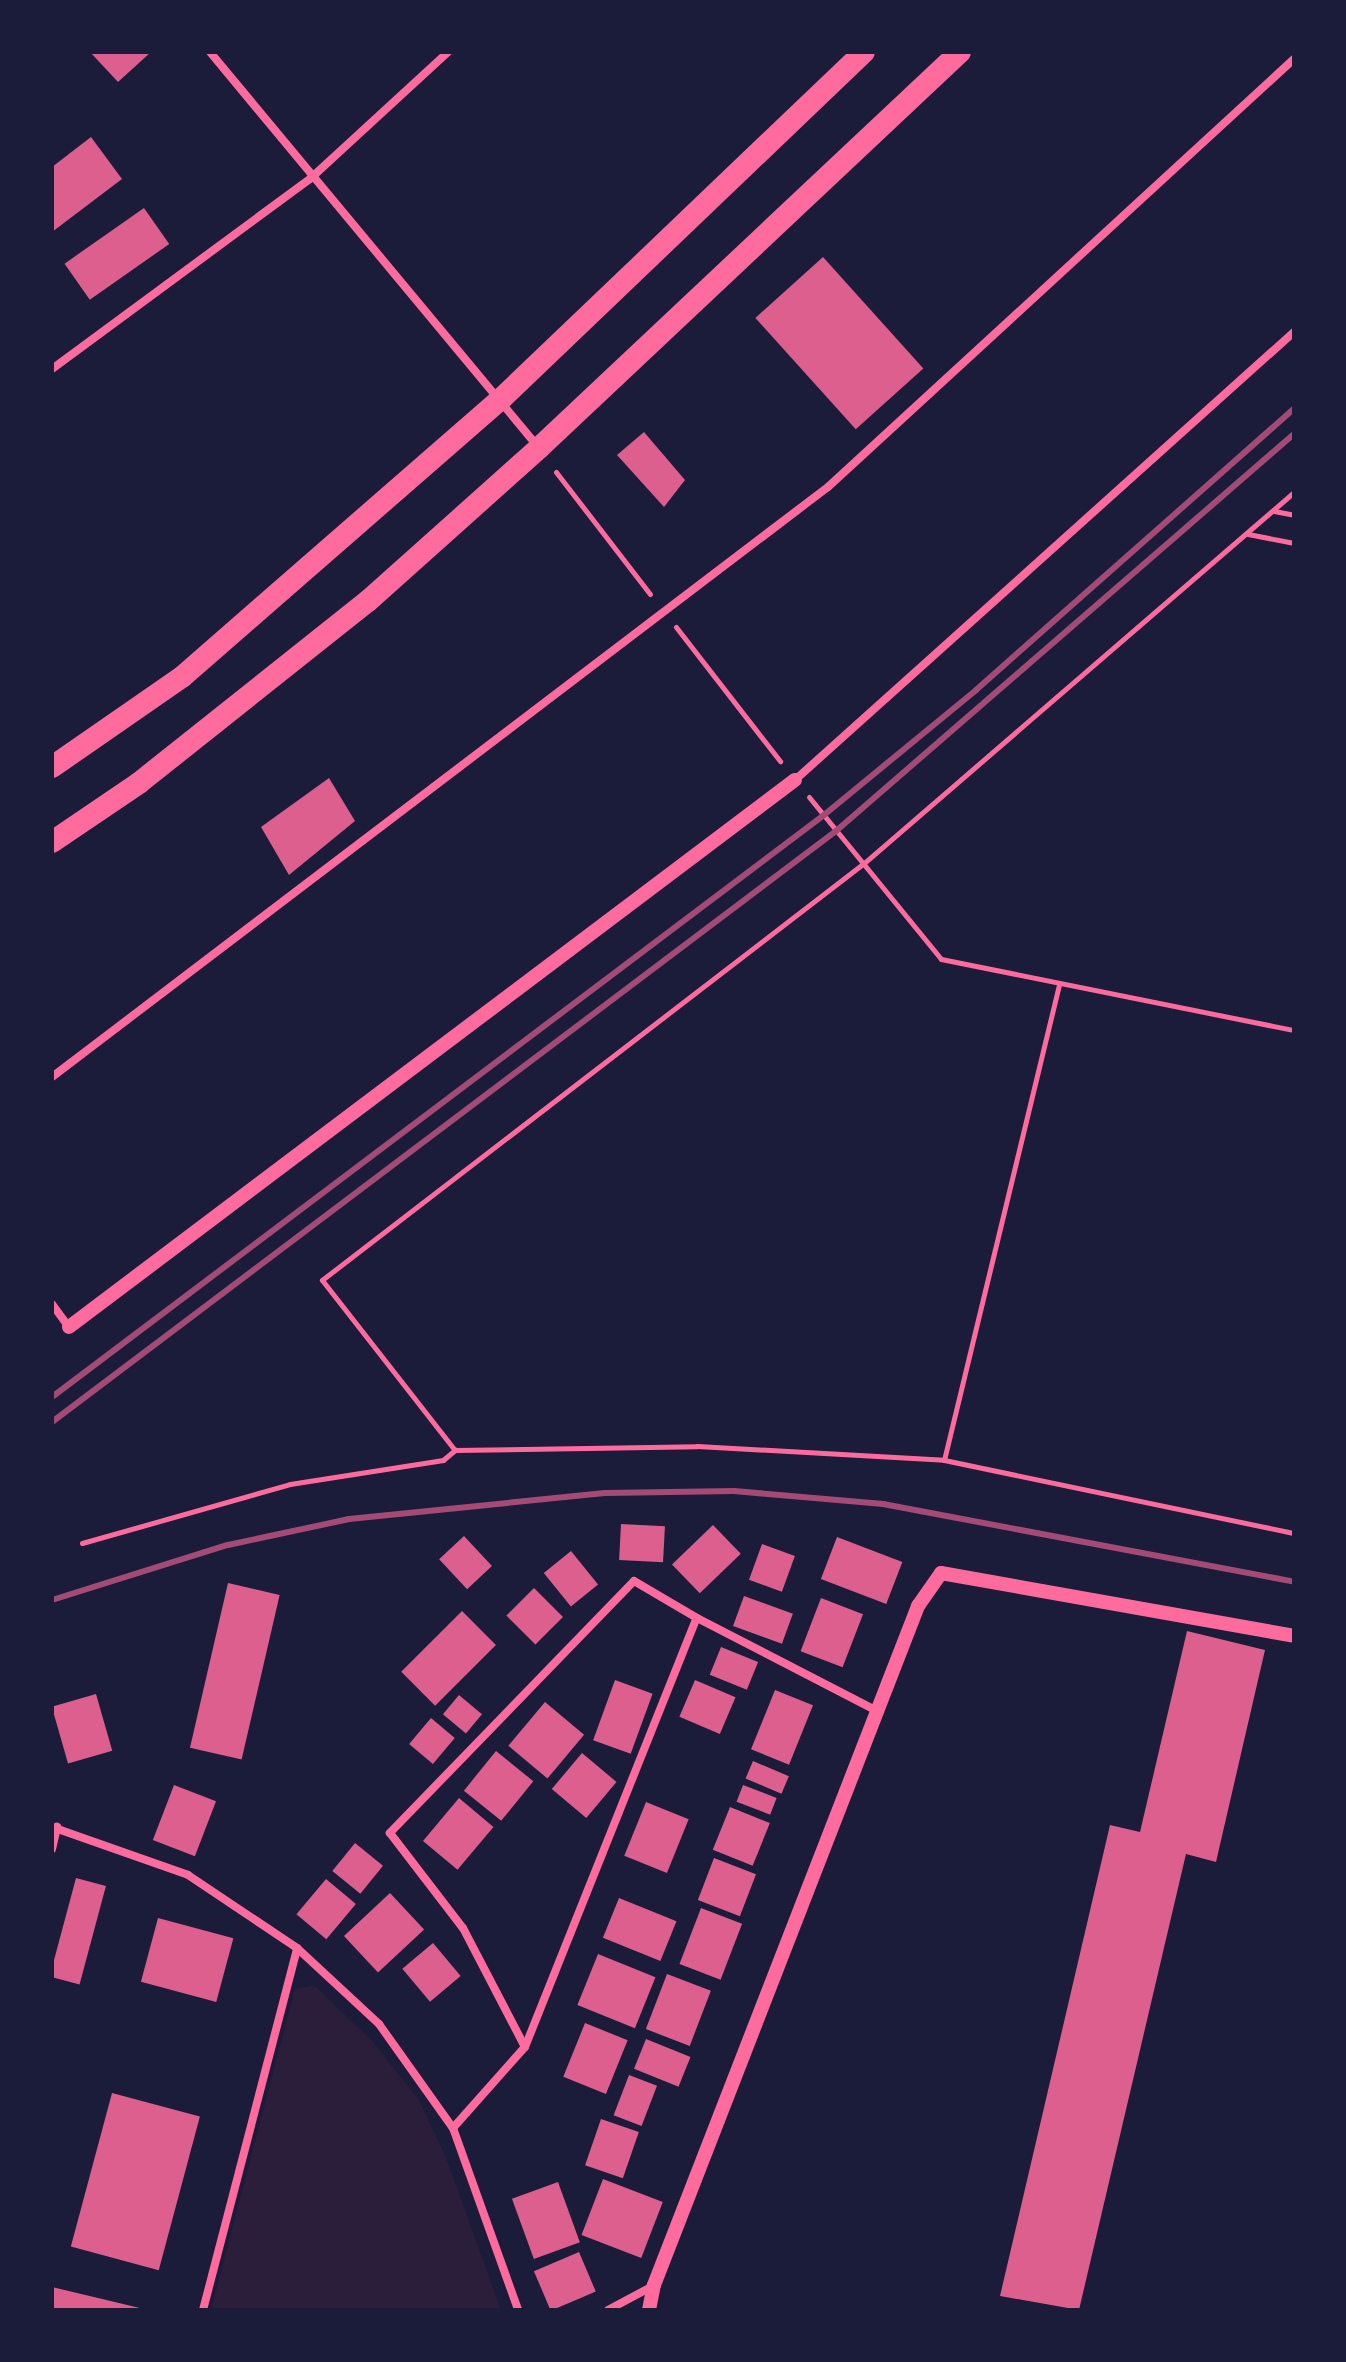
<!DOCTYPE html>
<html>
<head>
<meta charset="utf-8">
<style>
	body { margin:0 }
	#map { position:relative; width:1346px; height:2362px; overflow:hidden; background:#1b1b3a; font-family:"Roboto Condensed",sans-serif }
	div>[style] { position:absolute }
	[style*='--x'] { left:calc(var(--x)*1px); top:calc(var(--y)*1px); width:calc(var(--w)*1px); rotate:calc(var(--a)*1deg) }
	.green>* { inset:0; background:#2a1e3b }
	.building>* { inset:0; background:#dd5f8e; transform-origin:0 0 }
	.path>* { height:5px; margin:-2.5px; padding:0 2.5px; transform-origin:2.5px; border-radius:2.5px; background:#ff6b9d }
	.minor>* { height:8px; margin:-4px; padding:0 4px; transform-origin:4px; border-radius:4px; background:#ff6b9d }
	.tertiary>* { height:14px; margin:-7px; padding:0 7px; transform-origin:7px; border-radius:7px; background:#ff6b9d }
	.trunk>* { height:22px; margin:-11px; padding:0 11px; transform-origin:11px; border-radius:11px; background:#ff6b9d }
	.rail>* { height:6px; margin:-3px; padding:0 3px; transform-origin:3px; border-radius:3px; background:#a44b75 }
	span { translate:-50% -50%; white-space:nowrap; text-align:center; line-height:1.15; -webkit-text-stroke:6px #1b1b3a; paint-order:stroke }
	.frame { position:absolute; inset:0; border:54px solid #1b1b3a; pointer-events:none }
</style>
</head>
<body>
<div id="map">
	<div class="green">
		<div style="clip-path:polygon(314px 1985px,373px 2042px,419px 2100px,445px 2155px,501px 2310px,211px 2310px,295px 1989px)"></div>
	</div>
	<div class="building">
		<div style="clip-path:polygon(90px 52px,151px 52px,118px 82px)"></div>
		<div style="clip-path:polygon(91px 137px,122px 179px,52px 232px,52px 167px)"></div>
		<div style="left:144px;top:208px;width:44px;height:97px;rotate:55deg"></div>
		<div style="left:823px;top:257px;width:150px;height:91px;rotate:48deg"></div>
		<div style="clip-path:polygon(644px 432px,685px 480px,664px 507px,617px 455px)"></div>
		<div style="clip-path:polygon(329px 778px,355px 821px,289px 875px,261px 827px)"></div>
		<div style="left:621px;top:1524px;width:44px;height:36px;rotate:3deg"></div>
		<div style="left:713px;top:1525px;width:40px;height:57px;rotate:46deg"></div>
		<div style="left:464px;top:1536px;width:41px;height:34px;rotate:47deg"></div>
		<div style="left:837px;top:1537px;width:70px;height:45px;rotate:21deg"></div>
		<div style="left:762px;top:1544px;width:35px;height:38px;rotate:20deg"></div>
		<div style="left:571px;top:1551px;width:43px;height:35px;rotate:51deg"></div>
		<div style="left:228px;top:1583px;width:53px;height:169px;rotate:13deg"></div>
		<div style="left:534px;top:1588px;width:41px;height:39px;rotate:45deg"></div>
		<div style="left:744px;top:1596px;width:52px;height:32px;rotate:20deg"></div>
		<div style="left:821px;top:1598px;width:45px;height:57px;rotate:21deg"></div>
		<div style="left:462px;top:1611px;width:48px;height:86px;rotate:45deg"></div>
		<div style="clip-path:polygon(1187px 1631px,1265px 1650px,1216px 1862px,1186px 1854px,1079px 2310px,1000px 2296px,1110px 1825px,1140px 1832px)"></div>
		<div style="left:721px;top:1647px;width:40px;height:30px;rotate:22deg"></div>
		<div style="left:615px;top:1680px;width:40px;height:64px;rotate:20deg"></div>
		<div style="left:695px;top:1680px;width:44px;height:40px;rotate:23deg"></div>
		<div style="left:775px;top:1690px;width:41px;height:64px;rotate:22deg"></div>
		<div style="left:96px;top:1694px;width:59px;height:46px;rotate:74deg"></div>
		<div style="left:459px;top:1695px;width:30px;height:25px;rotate:40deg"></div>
		<div style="left:545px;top:1702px;width:51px;height:57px;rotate:40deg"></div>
		<div style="left:431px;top:1718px;width:31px;height:34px;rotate:40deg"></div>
		<div style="left:496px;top:1751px;width:48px;height:51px;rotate:39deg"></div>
		<div style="left:582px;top:1753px;width:45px;height:47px;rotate:40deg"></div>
		<div style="left:753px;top:1761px;width:39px;height:19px;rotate:23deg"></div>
		<div style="left:174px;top:1785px;width:45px;height:59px;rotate:21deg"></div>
		<div style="left:743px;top:1785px;width:36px;height:18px;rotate:21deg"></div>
		<div style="left:459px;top:1798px;width:45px;height:56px;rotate:40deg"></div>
		<div style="left:646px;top:1802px;width:46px;height:58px;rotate:22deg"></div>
		<div style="left:730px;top:1807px;width:43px;height:46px;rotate:22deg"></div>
		<div style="left:355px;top:1843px;width:36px;height:36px;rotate:39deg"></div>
		<div style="left:714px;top:1858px;width:45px;height:45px;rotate:21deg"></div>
		<div style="left:76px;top:1878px;width:31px;height:102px;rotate:15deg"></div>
		<div style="left:326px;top:1879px;width:39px;height:46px;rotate:40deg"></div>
		<div style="left:390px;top:1893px;width:50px;height:63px;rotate:47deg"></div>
		<div style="left:619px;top:1898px;width:62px;height:43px;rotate:22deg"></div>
		<div style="left:701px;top:1908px;width:44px;height:60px;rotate:21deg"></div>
		<div style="left:158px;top:1918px;width:78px;height:66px;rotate:15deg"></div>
		<div style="left:433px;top:1943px;width:43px;height:40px;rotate:50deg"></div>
		<div style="left:598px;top:1954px;width:62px;height:55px;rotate:22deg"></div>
		<div style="left:667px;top:1974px;width:47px;height:59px;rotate:21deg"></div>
		<div style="left:585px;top:2023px;width:46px;height:58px;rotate:22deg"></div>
		<div style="left:646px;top:2039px;width:48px;height:32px;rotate:22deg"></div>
		<div style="left:629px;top:2075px;width:30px;height:43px;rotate:21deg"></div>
		<div style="left:112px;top:2093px;width:91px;height:159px;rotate:15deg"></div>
		<div style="left:601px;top:2119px;width:40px;height:49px;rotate:19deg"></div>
		<div style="left:603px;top:2179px;width:64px;height:60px;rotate:21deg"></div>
		<div style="left:558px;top:2182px;width:64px;height:49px;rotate:70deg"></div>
		<div style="left:579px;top:2252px;width:43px;height:49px;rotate:67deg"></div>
		<div style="clip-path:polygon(52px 2287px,144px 2309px,144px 2310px,52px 2310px)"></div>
	</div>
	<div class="path">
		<div style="--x:556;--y:472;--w:154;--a:52.4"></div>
		<div style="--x:1294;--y:492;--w:568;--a:139.21"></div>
		<div style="--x:864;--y:863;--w:684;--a:142.43"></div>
		<div style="--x:322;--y:1280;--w:216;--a:52"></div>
		<div style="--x:455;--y:1450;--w:242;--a:-0.9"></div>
		<div style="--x:697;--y:1446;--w:247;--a:3.2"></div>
		<div style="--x:944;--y:1460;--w:358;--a:11.8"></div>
		<div style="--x:1274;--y:511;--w:20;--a:11"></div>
		<div style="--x:1248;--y:534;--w:47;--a:11.1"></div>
		<div style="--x:676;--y:627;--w:170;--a:52.2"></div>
		<div style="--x:809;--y:797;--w:209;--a:50.8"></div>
		<div style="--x:941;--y:959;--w:360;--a:11.4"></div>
		<div style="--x:944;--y:1460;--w:490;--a:-76.4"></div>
		<div style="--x:82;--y:1543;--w:216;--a:-15.8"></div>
		<div style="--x:290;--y:1484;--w:155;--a:-8.9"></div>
		<div style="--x:443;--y:1460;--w:16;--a:-40"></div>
	</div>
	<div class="minor">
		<div style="--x:210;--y:52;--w:515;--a:50.28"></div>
		<div style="--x:52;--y:369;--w:322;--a:-36.4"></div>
		<div style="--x:311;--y:178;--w:186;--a:-42.6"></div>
		<div style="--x:795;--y:780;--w:671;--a:-41.92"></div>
		<div style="--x:52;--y:1077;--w:975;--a:-37.25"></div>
		<div style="--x:828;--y:487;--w:633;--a:-42.57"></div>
		<div style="--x:52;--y:1304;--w:29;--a:54"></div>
		<div style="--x:697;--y:1618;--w:203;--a:27.3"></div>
		<div style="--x:52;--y:1827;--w:144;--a:19.4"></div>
		<div style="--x:188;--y:1875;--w:131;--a:33.8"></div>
		<div style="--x:297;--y:1948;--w:112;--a:42.8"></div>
		<div style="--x:379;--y:2024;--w:128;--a:54.6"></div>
		<div style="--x:453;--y:2128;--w:193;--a:70.3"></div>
		<div style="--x:52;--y:1849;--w:23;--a:-77"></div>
		<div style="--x:453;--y:2128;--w:108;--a:-48.4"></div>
		<div style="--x:525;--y:2047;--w:462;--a:-68.2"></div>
		<div style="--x:697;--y:1618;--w:73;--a:-149.6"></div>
		<div style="--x:634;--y:1581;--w:351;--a:134.1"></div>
		<div style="--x:390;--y:1833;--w:120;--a:52.5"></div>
		<div style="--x:463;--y:1928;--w:134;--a:62.5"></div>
		<div style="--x:203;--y:2310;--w:374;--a:-75.4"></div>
		<div style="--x:608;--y:2310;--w:51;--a:-28.1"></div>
	</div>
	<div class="tertiary">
		<div style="--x:69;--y:1327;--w:909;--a:-37"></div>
		<div style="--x:649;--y:2310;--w:25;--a:-79"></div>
		<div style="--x:654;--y:2285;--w:729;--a:-68.75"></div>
		<div style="--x:918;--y:1606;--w:40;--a:-55.1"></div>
		<div style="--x:941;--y:1573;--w:359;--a:10.1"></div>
	</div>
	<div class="trunk">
		<div style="--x:52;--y:767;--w:158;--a:-34.7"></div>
		<div style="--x:182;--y:677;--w:423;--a:-41.1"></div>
		<div style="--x:501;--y:399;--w:502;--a:-43.71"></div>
		<div style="--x:52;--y:842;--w:105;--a:-34.1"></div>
		<div style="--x:139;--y:783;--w:293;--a:-38.5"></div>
		<div style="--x:368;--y:601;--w:229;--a:-41.8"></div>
		<div style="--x:539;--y:448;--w:578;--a:-43.25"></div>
	</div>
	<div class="rail">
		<div style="--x:52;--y:1397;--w:967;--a:-37.01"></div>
		<div style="--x:824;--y:815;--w:197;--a:-39.4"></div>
		<div style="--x:976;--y:690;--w:424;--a:-41.5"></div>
		<div style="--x:52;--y:1422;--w:982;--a:-37.01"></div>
		<div style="--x:836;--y:831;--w:606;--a:-40.92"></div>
		<div style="--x:52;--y:1600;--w:184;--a:-17.4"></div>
		<div style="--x:228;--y:1545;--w:124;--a:-12.1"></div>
		<div style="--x:349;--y:1519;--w:257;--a:-5.8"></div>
		<div style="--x:605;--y:1493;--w:129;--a:-0.9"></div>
		<div style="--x:734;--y:1491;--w:150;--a:5"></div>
		<div style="--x:883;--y:1504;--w:418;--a:10.7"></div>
	</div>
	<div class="frame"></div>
</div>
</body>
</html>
